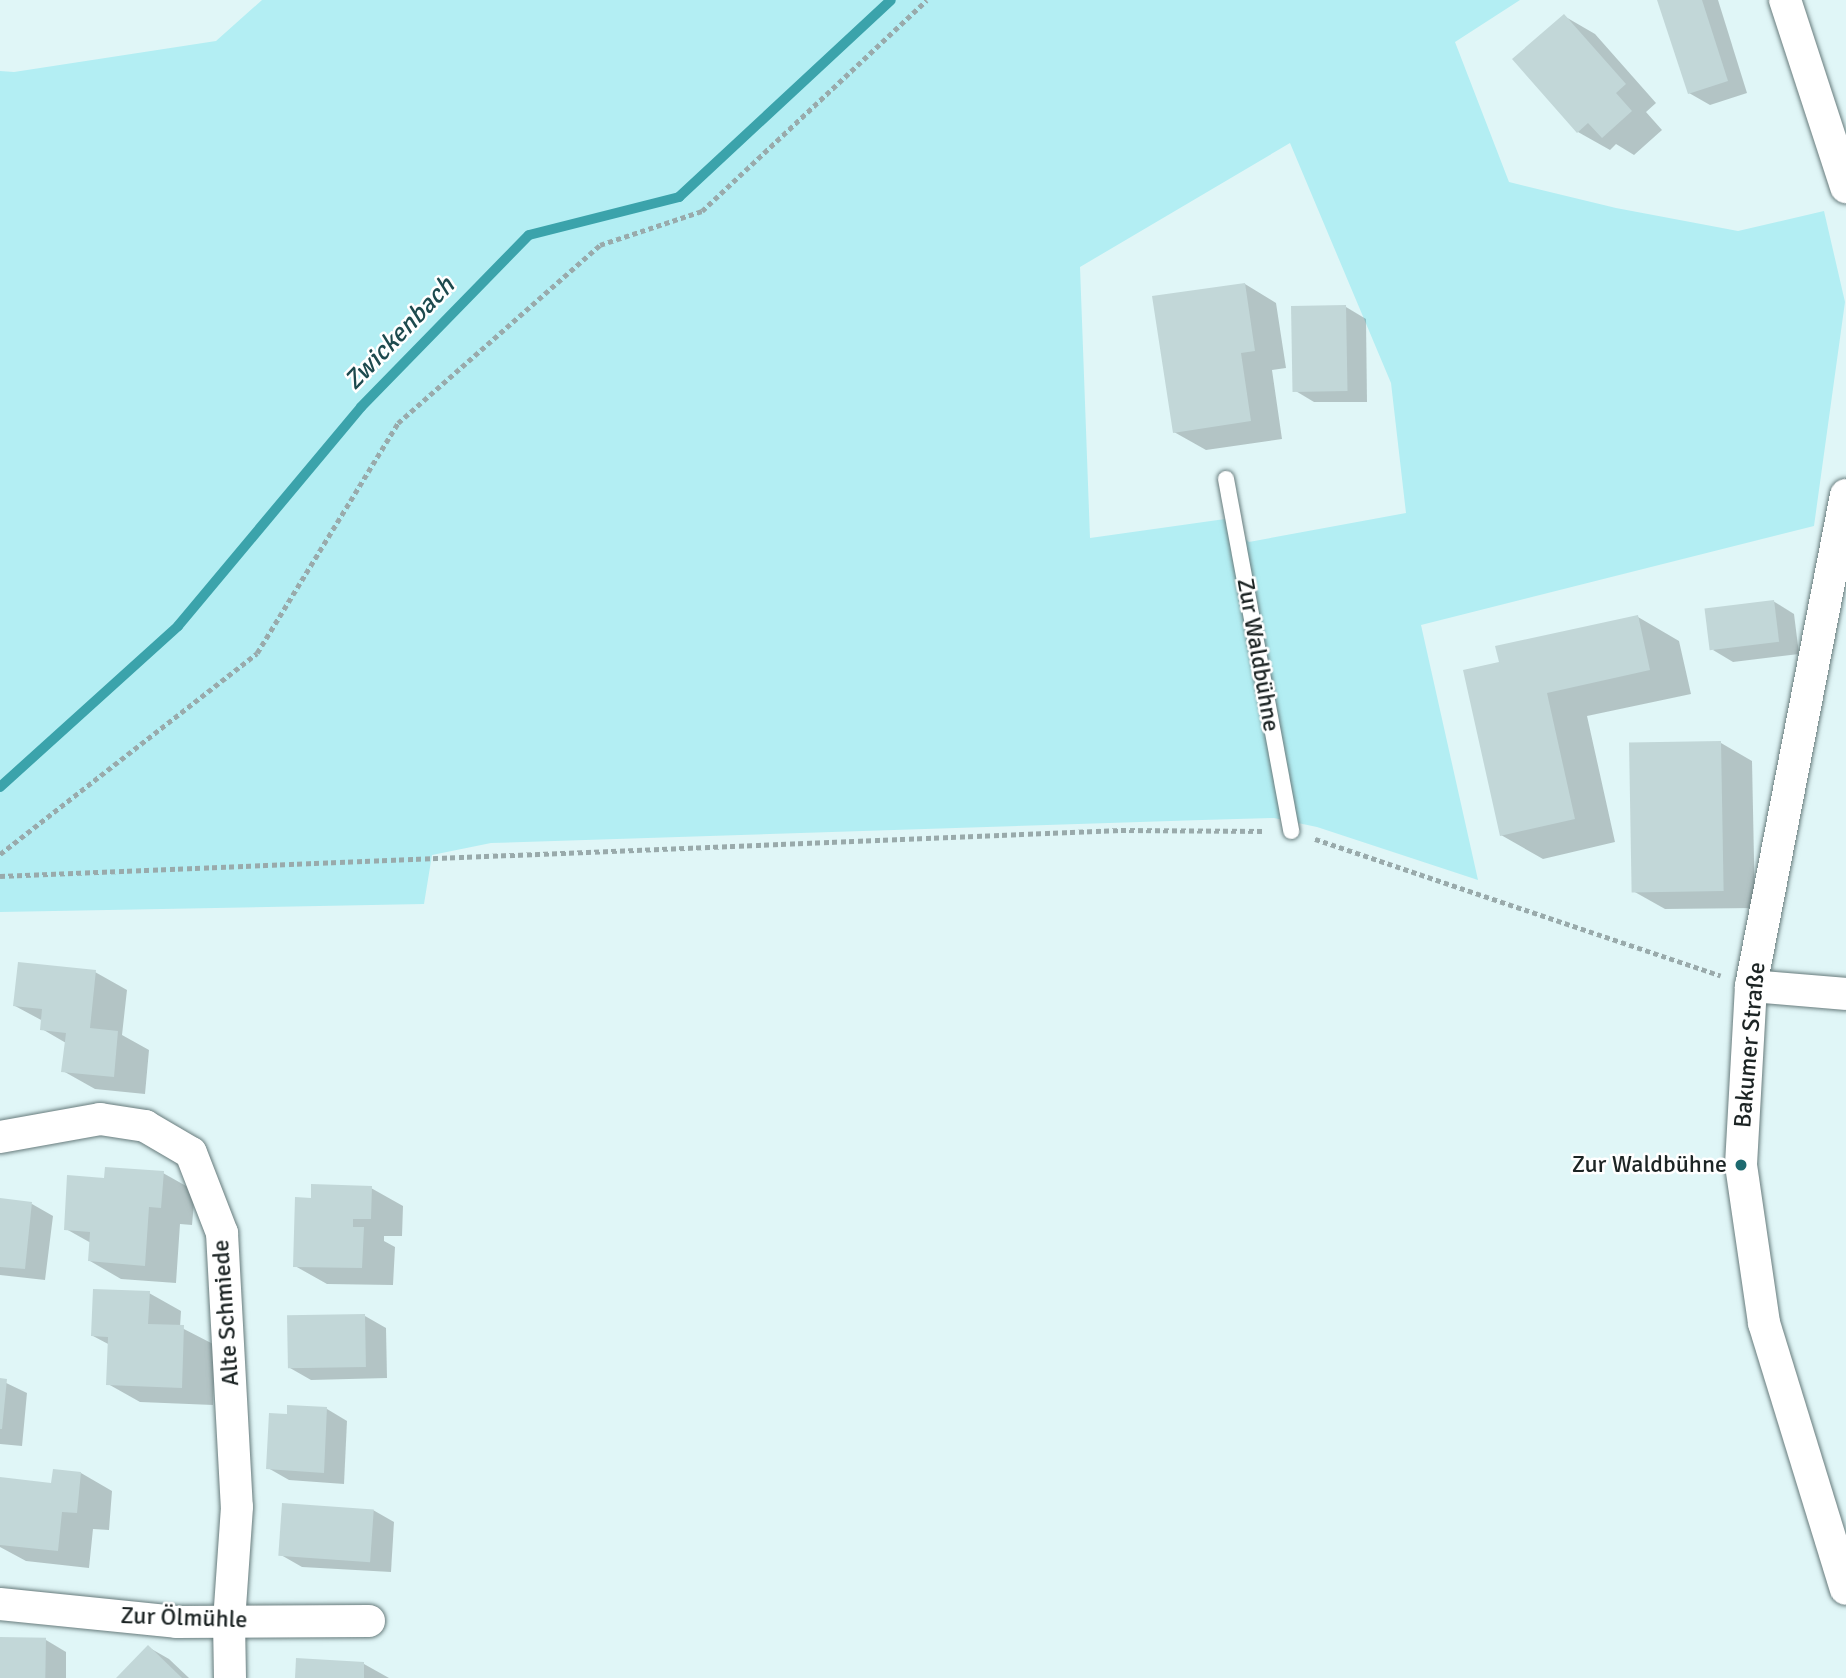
<!DOCTYPE html>
<html>
<head>
<meta charset="utf-8">
<style>
	body { margin:0 }
	#map { position:relative; width:1846px; height:1678px; overflow:hidden; background:#e0f6f7; font-family:Signika,sans-serif }
	div>[style] { position:absolute }
	[style*='--x'] { left:calc(var(--x)*1px); top:calc(var(--y)*1px); width:calc(var(--w)*1px); rotate:calc(var(--a)*1deg) }
	.green>* { inset:0; background:#b3eef3 }
	.shadow>* { inset:0; background:#0003 }
	.stream>* { height:10px; margin:-5px; padding:0 5px; transform-origin:5px; border-radius:5px; background:#3ba3ab }
	.building>* { inset:0; background:#c2d7d8; transform-origin:0 0 }
	.path>* { height:4.5px; margin-top:-2.25px; transform-origin:0; background:repeating-linear-gradient(90deg,#99aaab 0 5px,transparent 0 8.5px) }
	.roads { filter:drop-shadow(0 0 2px #677b7c) drop-shadow(0 0 2px #677b7c) }
	.service>* { height:16px; margin:-8px; padding:0 8px; transform-origin:8px; border-radius:8px; background:#fff }
	.minor>* { height:32px; margin:-16px; padding:0 16px; transform-origin:16px; border-radius:16px; background:#fff }
	.dots>* { width:19px; height:19px; translate:-50% -50%; box-sizing:border-box; border:4px solid #fff; border-radius:50% }
	span { translate:-50% -50%; white-space:nowrap; text-align:center; line-height:1.15; -webkit-text-stroke:5px #fff; paint-order:stroke }
	.street-label { font-size:24px; color:#1c2424 }
	.poi-label { font-size:24px; color:#1c2424 }
	.right { translate:-100% -50%; text-align:right }
	.water-label { font-size:26px; color:#1d4a4e; font-style:italic }
</style>
</head>
<body>
<div id="map">
	<div class="green">
		<div style="clip-path:polygon(evenodd,262px 0,1520px 0,1455px 42px,1509px 182px,1616px 208px,1738px 231px,1824px 211px,1845px 302px,1814px 526px,1421px 625px,1478px 880px,1317px 827px,1274px 818px,1202px 820px,491px 843px,432px 855px,424px 904px,0 912px,0 71px,14px 72px,216px 41px,262px 0,1290px 143px,1391px 383px,1406px 513px,1249px 542px,1225px 519px,1090px 538px,1080px 267px,1290px 143px)"></div>
	</div>
	<div class="shadow">
		<div style="clip-path:polygon(1659px 0,1718px 0,1747px 93px,1710px 105px,1689px 93px)"></div>
		<div style="clip-path:polygon(1564px 16px,1595px 34px,1656px 103px,1646px 112px,1662px 130px,1634px 155px,1616px 144px,1610px 150px,1578px 132px)"></div>
		<div style="clip-path:polygon(1245px 284px,1276px 303px,1286px 368px,1272px 370px,1282px 439px,1206px 450px,1174px 432px)"></div>
		<div style="clip-path:polygon(1346px 307px,1366px 319px,1367px 402px,1314px 402px,1294px 390px)"></div>
		<div style="clip-path:polygon(1773px 601px,1794px 614px,1799px 654px,1733px 662px,1713px 650px)"></div>
		<div style="clip-path:polygon(1638px 617px,1679px 641px,1691px 694px,1587px 716px,1615px 842px,1543px 859px,1501px 835px,1501px 663px)"></div>
		<div style="clip-path:polygon(1721px 743px,1752px 761px,1755px 908px,1665px 909px,1633px 891px)"></div>
		<div style="clip-path:polygon(95px 972px,127px 990px,122px 1035px,149px 1050px,145px 1094px,95px 1089px,63px 1071px,66px 1043px,42px 1029px,43px 1021px,15px 1006px)"></div>
		<div style="clip-path:polygon(163px 1173px,195px 1191px,192px 1225px,180px 1224px,176px 1283px,121px 1279px,90px 1261px,91px 1243px,66px 1229px,106px 1180px)"></div>
		<div style="clip-path:polygon(371px 1188px,403px 1206px,402px 1236px,384px 1236px,384px 1241px,395px 1247px,393px 1285px,327px 1284px,295px 1266px,313px 1200px)"></div>
		<div style="clip-path:polygon(0 1200px,32px 1204px,53px 1216px,45px 1280px,0 1275px)"></div>
		<div style="clip-path:polygon(149px 1293px,181px 1311px,180px 1327px,215px 1345px,213px 1405px,140px 1402px,108px 1384px,110px 1345px,93px 1336px)"></div>
		<div style="clip-path:polygon(365px 1316px,386px 1328px,387px 1378px,311px 1380px,290px 1368px)"></div>
		<div style="clip-path:polygon(0 1380px,27px 1393px,22px 1446px,0 1444px)"></div>
		<div style="clip-path:polygon(327px 1409px,347px 1421px,344px 1484px,289px 1480px,268px 1468px,288px 1416px)"></div>
		<div style="clip-path:polygon(81px 1473px,112px 1491px,109px 1530px,93px 1529px,89px 1568px,26px 1561px,0 1547px,0 1485px,53px 1485px)"></div>
		<div style="clip-path:polygon(373px 1510px,394px 1522px,391px 1572px,302px 1567px,281px 1555px)"></div>
		<div style="clip-path:polygon(0 1639px,46px 1640px,66px 1652px,66px 1678px,0 1678px)"></div>
		<div style="clip-path:polygon(148px 1647px,169px 1659px,189px 1678px,119px 1678px)"></div>
		<div style="clip-path:polygon(364px 1664px,389px 1678px,297px 1678px)"></div>
	</div>
	<div class="stream">
		<div style="--x:0;--y:787;--w:240;--a:-42.1"></div>
		<div style="--x:178;--y:626;--w:285;--a:-50.1"></div>
		<div style="--x:361;--y:407;--w:240;--a:-45.7"></div>
		<div style="--x:529;--y:235;--w:155;--a:-14.2"></div>
		<div style="--x:679;--y:197;--w:289;--a:-42.9"></div>
	</div>
	<div class="building">
		<div style="clip-path:polygon(1657px 0,1702px 0,1728px 81px,1688px 94px)"></div>
		<div style="clip-path:polygon(1564px 14px,1626px 84px,1616px 93px,1632px 111px,1602px 138px,1588px 123px,1577px 133px,1512px 59px)"></div>
		<div style="clip-path:polygon(1245px 283px,1255px 351px,1241px 353px,1251px 421px,1173px 433px,1152px 296px)"></div>
		<div style="left:1346px;top:305px;width:86px;height:55px;rotate:89deg"></div>
		<div style="left:1774px;top:600px;width:42px;height:70px;rotate:83deg"></div>
		<div style="clip-path:polygon(1638px 615px,1650px 670px,1547px 693px,1575px 819px,1500px 836px,1463px 670px,1499px 662px,1495px 646px)"></div>
		<div style="left:1721px;top:741px;width:150px;height:92px;rotate:89deg"></div>
		<div style="clip-path:polygon(18px 962px,96px 970px,90px 1028px,118px 1031px,114px 1077px,61px 1072px,66px 1033px,40px 1030px,42px 1009px,13px 1006px)"></div>
		<div style="clip-path:polygon(105px 1167px,164px 1171px,161px 1208px,149px 1207px,145px 1266px,88px 1261px,90px 1232px,64px 1230px,67px 1175px,104px 1178px)"></div>
		<div style="clip-path:polygon(311px 1184px,372px 1186px,371px 1219px,353px 1219px,353px 1227px,364px 1227px,362px 1268px,293px 1267px,295px 1197px,311px 1198px)"></div>
		<div style="clip-path:polygon(0 1198px,32px 1202px,25px 1269px,0 1267px)"></div>
		<div style="clip-path:polygon(93px 1289px,150px 1291px,148px 1324px,184px 1325px,182px 1388px,106px 1385px,108px 1337px,91px 1336px)"></div>
		<div style="left:365px;top:1314px;width:53px;height:78px;rotate:89deg"></div>
		<div style="clip-path:polygon(0 1378px,7px 1379px,2px 1429px,0 1429px)"></div>
		<div style="clip-path:polygon(287px 1405px,327px 1407px,324px 1473px,266px 1469px,269px 1413px,287px 1414px)"></div>
		<div style="clip-path:polygon(53px 1469px,81px 1472px,77px 1513px,62px 1512px,58px 1551px,0 1545px,0 1477px,51px 1483px)"></div>
		<div style="left:282px;top:1503px;width:92px;height:53px;rotate:4deg"></div>
		<div style="left:0;top:1637px;width:46px;height:41px;rotate:1deg"></div>
		<div style="clip-path:polygon(148px 1645px,182px 1678px,116px 1678px)"></div>
		<div style="clip-path:polygon(296px 1658px,364px 1662px,364px 1678px,295px 1678px)"></div>
	</div>
	<div class="path">
		<div style="--x:1315;--y:839;--w:428;--a:18.6"></div>
		<div style="--x:0;--y:854;--w:326;--a:-38"></div>
		<div style="--x:257;--y:653;--w:270;--a:-58.5"></div>
		<div style="--x:398;--y:423;--w:269;--a:-41.4"></div>
		<div style="--x:600;--y:245;--w:108;--a:-18.4"></div>
		<div style="--x:702;--y:211;--w:308;--a:-43.2"></div>
		<div style="--x:0;--y:876;--w:1122;--a:-2.35"></div>
		<div style="--x:1121;--y:830;--w:144;--a:0.4"></div>
	</div>
	<div class="roads">
		<div class="service">
			<div style="--x:1226;--y:479;--w:358;--a:79.5"></div>
		</div>
		<div class="minor">
			<div style="--x:1785;--y:0;--w:197;--a:71.9"></div>
			<div style="--x:1846;--y:495;--w:500;--a:100.95"></div>
			<div style="--x:1751;--y:986;--w:179;--a:93.2"></div>
			<div style="--x:1741;--y:1165;--w:160;--a:81.7"></div>
			<div style="--x:1764;--y:1323;--w:278;--a:72.9"></div>
			<div style="--x:1751;--y:986;--w:95;--a:4.8"></div>
			<div style="--x:0;--y:1137;--w:102;--a:-10.2"></div>
			<div style="--x:100;--y:1119;--w:46;--a:8.8"></div>
			<div style="--x:145;--y:1126;--w:53;--a:30.4"></div>
			<div style="--x:191;--y:1153;--w:86;--a:68.8"></div>
			<div style="--x:222;--y:1233;--w:274;--a:86.9"></div>
			<div style="--x:237;--y:1507;--w:114;--a:94"></div>
			<div style="--x:229;--y:1621;--w:57;--a:89"></div>
			<div style="--x:0;--y:1604;--w:177;--a:5.8"></div>
			<div style="--x:176;--y:1622;--w:193;--a:-0.3"></div>
		</div>
	</div>
	<div class="dots">
		<div style="left:1741px;top:1165px;background:#1d6a6f"></div>
	</div>
	<div class="street-label">
		<span style="left:1258px;top:655px;rotate:80deg">Zur Waldbühne</span>
		<span style="left:1750px;top:1045px;rotate:-85deg">Bakumer Straße</span>
		<span style="left:226px;top:1313px;rotate:-94deg">Alte Schmiede</span>
		<span style="left:184px;top:1618px;rotate:2deg">Zur Ölmühle</span>
	</div>
	<div class="poi-label">
		<span class="right" style="left:1727px;top:1165px">Zur Waldbühne</span>
	</div>
	<div class="water-label">
		<span style="left:400px;top:334px;rotate:-46deg">Zwickenbach</span>
	</div>
</div>
</body>
</html>
